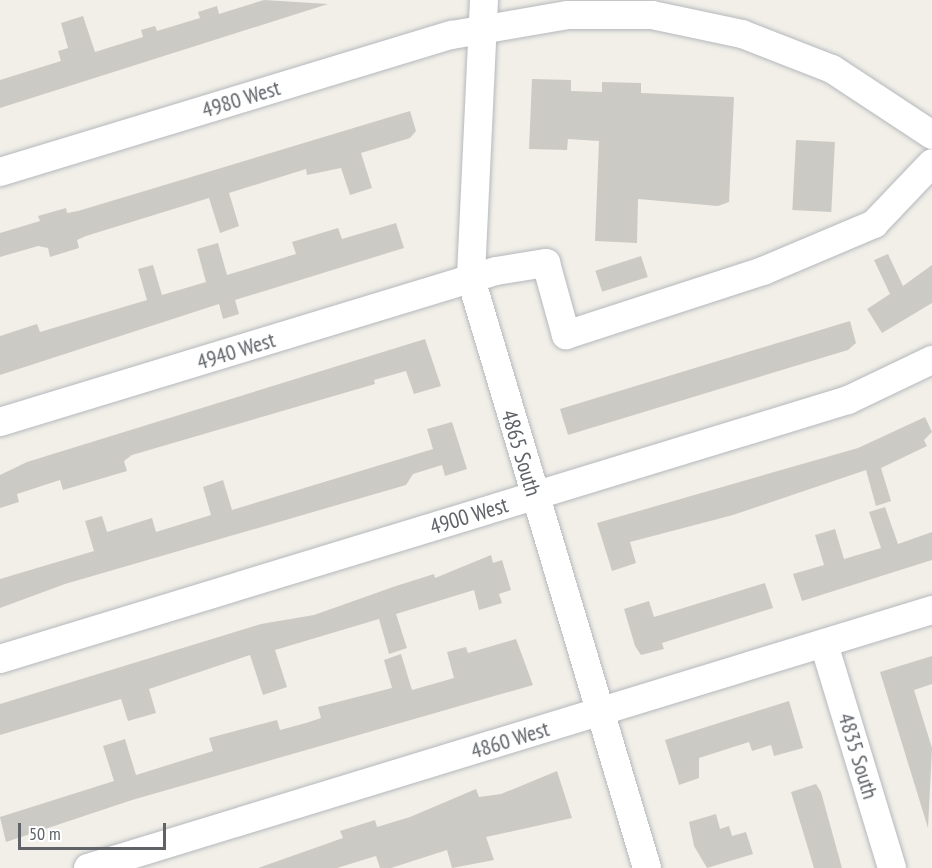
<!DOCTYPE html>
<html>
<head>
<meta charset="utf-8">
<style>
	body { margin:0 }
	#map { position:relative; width:932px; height:868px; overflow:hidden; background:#f1efe8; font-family:"PT Sans Narrow",sans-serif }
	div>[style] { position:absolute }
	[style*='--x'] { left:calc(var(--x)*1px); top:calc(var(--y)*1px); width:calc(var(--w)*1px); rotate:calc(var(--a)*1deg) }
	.building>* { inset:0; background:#cccac5; transform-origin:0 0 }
	.roads { filter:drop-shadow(0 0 2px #b5b8bc) drop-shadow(0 0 2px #b5b8bc) }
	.minor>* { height:28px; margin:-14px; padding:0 14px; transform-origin:14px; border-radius:14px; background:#fff }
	span { translate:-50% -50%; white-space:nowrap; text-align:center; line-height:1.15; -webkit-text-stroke:4.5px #fff; paint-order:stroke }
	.street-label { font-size:22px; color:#5f6368 }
	.scale { position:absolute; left:18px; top:823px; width:148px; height:27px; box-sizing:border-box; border:3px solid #5f6368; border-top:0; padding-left:8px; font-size:18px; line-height:21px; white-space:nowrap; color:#5f6368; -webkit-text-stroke:4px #fff; paint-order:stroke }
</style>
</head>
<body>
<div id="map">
	<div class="building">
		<div style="clip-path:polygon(264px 0,328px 4px,0 108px,0 80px,61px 61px,58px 51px,68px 48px,61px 23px,83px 16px,95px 52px,143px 37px,141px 30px,155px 26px,157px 31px,200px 18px,198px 12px,217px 6px,219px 14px)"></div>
		<div style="clip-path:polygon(532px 79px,571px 80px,571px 91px,602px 92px,602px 82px,641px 83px,641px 93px,734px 97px,729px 202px,718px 206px,638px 199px,637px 243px,595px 241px,599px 141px,568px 139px,567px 150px,529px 149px)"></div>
		<div style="clip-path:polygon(410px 111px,416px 131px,410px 138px,361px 153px,372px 188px,350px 195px,341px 168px,307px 175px,306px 169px,229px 193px,239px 226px,220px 233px,209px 198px,86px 236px,77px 240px,79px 248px,50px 257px,48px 248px,38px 246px,0 257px,0 233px,40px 221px,38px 216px,66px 208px,67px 213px,78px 211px)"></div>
		<div style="left:796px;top:140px;width:39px;height:70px;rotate:3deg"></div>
		<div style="clip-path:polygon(396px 223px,404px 248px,235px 300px,239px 314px,223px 319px,219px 304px,0 375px,0 336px,37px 324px,40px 332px,147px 300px,138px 269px,153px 265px,162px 295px,206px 282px,197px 249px,218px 243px,227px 275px,296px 254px,292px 242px,338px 228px,342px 239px)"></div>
		<div style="clip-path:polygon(888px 254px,903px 286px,932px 265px,932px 303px,882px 333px,867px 309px,890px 294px,874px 260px)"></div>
		<div style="left:641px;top:256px;width:22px;height:48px;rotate:72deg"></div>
		<div style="clip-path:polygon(850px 321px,856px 343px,848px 350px,568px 435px,560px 409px)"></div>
		<div style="clip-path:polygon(425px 339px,441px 386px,414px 394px,406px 371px,374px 380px,375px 384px,132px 455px,124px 461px,127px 471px,63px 490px,60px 480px,17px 494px,19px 502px,0 508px,0 475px,27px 462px)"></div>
		<div style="clip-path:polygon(925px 417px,932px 432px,924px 440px,927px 446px,881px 468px,891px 501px,876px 506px,866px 470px,733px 515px,630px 542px,636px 563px,612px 571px,597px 523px,858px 448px)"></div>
		<div style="clip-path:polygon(452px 422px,467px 469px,445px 476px,442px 465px,413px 474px,406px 485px,65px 584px,0 608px,0 579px,94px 551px,85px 521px,102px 516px,107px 532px,152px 518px,156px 532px,211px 515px,203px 487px,223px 480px,232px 510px,433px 449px,427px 429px)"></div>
		<div style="clip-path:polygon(885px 507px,898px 544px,932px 532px,932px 560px,802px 601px,793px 574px,824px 565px,815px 535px,835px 529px,844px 559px,881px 548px,869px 512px)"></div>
		<div style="clip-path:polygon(491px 555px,493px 563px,502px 560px,511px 590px,499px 594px,502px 603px,479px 610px,474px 590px,396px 614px,407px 648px,389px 654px,379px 619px,275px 650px,287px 687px,263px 695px,250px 655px,149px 689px,156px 713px,128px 721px,121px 699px,0 735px,0 704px,261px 624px,314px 615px,396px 586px,434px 574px,435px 578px)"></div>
		<div style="clip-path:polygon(765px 583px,773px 608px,662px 643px,664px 649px,641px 655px,635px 646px,624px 609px,649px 601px,654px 617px)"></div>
		<div style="clip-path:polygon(516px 639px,533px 685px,132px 800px,6px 842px,0 817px,114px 781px,103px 746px,125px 739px,136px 775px,213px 751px,209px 738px,277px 720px,280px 730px,306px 723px,321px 718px,318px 707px,392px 688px,384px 660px,401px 654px,412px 690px,454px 678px,447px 652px,466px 647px,468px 653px)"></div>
		<div style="clip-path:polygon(932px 656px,932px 684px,914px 690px,932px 748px,928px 828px,880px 672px)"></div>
		<div style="clip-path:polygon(789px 701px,803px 748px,774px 756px,771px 745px,752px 751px,749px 742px,699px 758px,699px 778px,679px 785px,665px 740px)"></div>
		<div style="clip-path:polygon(557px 771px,572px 818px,486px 837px,494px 860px,452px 868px,447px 850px,391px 868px,380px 868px,376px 856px,337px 868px,258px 868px,343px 838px,340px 831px,375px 820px,377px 827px,410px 817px,476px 789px,479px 797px,501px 794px)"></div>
		<div style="clip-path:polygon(816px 784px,821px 792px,842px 868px,814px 868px,791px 792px)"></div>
		<div style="clip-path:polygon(716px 814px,720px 829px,729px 826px,732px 836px,746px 832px,753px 854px,707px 868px,694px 846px,689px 822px)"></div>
	</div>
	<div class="roads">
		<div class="minor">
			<div style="--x:484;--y:0;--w:279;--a:92.7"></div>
			<div style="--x:471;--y:279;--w:615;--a:73.36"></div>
			<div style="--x:0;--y:172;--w:472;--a:-16.9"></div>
			<div style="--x:452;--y:35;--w:118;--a:-9.8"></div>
			<div style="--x:568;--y:15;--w:84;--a:0"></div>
			<div style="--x:652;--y:15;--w:92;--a:11.9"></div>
			<div style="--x:742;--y:34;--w:97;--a:21.3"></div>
			<div style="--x:832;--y:69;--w:120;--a:33.4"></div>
			<div style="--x:0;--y:422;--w:518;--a:-16.93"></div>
			<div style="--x:496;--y:271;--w:51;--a:-9.1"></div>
			<div style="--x:546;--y:263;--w:75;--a:74.5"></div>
			<div style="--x:566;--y:335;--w:207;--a:-18"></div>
			<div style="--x:763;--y:271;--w:121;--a:-22.9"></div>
			<div style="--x:874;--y:224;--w:84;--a:-46.4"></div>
			<div style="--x:824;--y:644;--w:234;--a:73.1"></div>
			<div style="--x:0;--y:659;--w:887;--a:-16.98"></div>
			<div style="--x:848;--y:400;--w:93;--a:-25.5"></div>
			<div style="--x:88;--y:868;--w:883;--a:-17"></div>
		</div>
	</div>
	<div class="street-label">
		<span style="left:241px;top:99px;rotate:-17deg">4980 West</span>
		<span style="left:236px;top:351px;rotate:-17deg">4940 West</span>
		<span style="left:521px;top:453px;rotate:73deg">4865 South</span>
		<span style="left:469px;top:516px;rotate:-17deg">4900 West</span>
		<span style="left:510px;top:740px;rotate:-17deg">4860 West</span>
		<span style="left:858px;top:756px;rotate:73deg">4835 South</span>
	</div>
	<div class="scale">50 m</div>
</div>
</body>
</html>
